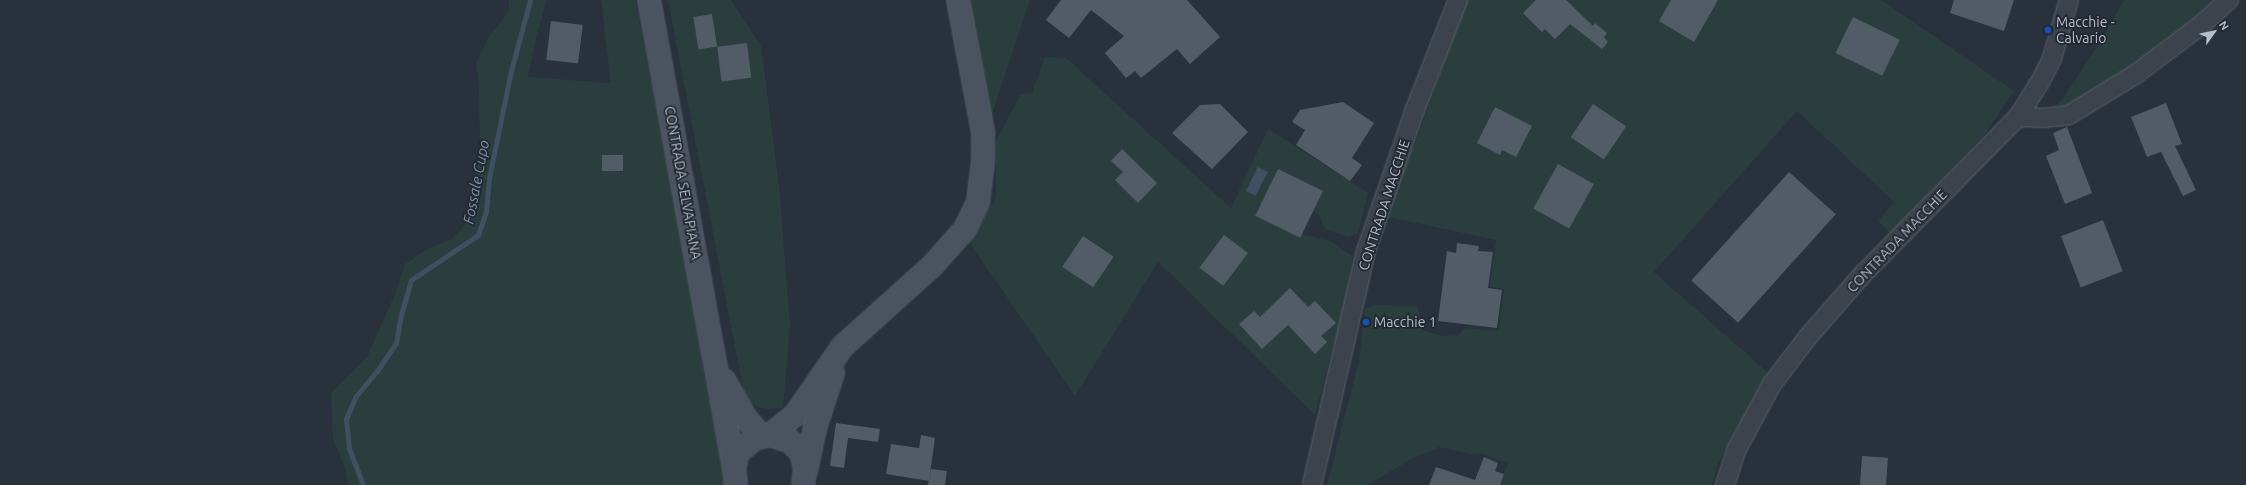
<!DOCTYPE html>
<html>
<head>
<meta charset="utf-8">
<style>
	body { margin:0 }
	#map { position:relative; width:2246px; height:485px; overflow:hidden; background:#28313c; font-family:Ubuntu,sans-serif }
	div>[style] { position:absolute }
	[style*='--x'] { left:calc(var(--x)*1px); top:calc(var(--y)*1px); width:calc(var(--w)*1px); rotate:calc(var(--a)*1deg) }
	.green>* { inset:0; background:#2b3e3e }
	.water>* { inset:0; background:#405063; transform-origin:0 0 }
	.stream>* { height:5px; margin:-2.5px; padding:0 2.5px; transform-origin:2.5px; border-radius:2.5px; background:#405063 }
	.building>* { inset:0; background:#525c67; transform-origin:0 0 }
	.roads { filter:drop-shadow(0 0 1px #5a616b) drop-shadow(0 0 1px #5a616b) }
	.minor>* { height:18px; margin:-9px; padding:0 9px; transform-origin:9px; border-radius:9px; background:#3c434d }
	.secondary>* { height:22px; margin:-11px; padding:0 11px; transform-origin:11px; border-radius:11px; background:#4a535f }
	.dots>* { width:11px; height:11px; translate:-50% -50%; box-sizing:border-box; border:2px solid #212832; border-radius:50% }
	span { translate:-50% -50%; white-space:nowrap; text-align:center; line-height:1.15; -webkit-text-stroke:3.5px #212832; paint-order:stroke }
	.poi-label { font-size:14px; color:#b8bec8 }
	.left { translate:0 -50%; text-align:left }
	.street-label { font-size:14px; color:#b8bec8 }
	.water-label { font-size:15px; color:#7d90a7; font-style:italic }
	.north { position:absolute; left:2194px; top:12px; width:40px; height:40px; -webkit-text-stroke:3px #212832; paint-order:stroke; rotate:57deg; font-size:11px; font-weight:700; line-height:16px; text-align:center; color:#b8bec8 }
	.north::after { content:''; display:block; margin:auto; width:14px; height:18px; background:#b8bec8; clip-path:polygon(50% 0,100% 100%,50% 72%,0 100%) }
</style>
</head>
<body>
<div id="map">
	<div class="green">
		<div style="clip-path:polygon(509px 0,547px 0,536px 37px,528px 77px,611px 83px,601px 0,635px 0,682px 240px,704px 375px,726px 485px,348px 485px,345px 468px,333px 438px,331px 393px,367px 357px,395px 294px,405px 264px,429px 248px,450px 240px,465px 225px,473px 179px,480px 154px,479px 87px,476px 63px,490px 35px,509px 11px)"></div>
		<div style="clip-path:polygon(668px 0,731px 0,761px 46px,779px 185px,790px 325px,783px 408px,771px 409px,760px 408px,751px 403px,744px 393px)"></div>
		<div style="clip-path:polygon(968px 0,1030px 0,990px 120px)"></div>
		<div style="clip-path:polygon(1466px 0,1881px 0,2014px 91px,1984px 135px,1890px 234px,1878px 221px,1894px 202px,1797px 111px,1654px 272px,1767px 372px,1718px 464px,1712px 485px,1500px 485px,1508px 463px,1483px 454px,1476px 455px,1439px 447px,1410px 460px,1367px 485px,1327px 485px,1359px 361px,1365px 308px,1377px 305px,1417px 306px,1421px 318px,1421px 330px,1444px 336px,1458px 335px,1465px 328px,1499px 331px,1504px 289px,1490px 287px,1496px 240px,1388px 217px,1406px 156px,1414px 148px)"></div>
		<div style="clip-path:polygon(2124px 0,2215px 0,2170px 40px,2071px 108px,2063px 108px,2058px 103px,2062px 100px,2104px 36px)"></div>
		<div style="clip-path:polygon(1045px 57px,1066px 58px,1231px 208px,1268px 129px,1368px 193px,1358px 233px,1349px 237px,1325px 229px,1319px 215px,1314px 211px,1302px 234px,1329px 241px,1353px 256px,1344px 305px,1315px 415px,1158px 262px,1075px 396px,969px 242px,996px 197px,996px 140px,1021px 94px,1032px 93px)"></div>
	</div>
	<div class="water">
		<div style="left:1258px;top:167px;width:11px;height:27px;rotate:27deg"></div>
	</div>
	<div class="stream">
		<div style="--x:363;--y:485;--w:40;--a:-111"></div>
		<div style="--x:349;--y:448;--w:29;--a:-96"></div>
		<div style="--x:346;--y:419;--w:25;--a:-67"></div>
		<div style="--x:356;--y:396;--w:33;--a:-50"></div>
		<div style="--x:377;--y:371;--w:34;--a:-56"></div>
		<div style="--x:396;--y:343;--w:28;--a:-80"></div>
		<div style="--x:401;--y:315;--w:36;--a:-74"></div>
		<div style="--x:411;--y:280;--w:81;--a:-33.9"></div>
		<div style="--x:478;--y:235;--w:24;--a:-71"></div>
		<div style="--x:486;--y:212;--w:34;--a:-85"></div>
		<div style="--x:489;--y:178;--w:109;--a:-78.4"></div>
		<div style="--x:511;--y:71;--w:73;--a:-75"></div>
	</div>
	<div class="building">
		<div style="clip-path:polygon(1061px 0,1187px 0,1220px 37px,1190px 64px,1177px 49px,1141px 78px,1135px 71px,1126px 78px,1105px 53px,1124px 36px,1091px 10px,1069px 38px,1046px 20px)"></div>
		<div style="clip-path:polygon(1536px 0,1566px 0,1593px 26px,1595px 23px,1607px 33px,1604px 37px,1608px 42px,1602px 49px,1570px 24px,1555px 39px,1545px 29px,1542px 32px,1523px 13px)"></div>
		<div style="clip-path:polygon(1671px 0,1718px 0,1694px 42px,1659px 21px)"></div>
		<div style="clip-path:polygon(1954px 0,2014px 0,2004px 31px,1950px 13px)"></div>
		<div style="left:712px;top:14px;width:33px;height:19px;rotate:81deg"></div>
		<div style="left:1853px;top:17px;width:52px;height:40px;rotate:26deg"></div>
		<div style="left:551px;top:21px;width:32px;height:39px;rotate:7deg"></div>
		<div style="left:747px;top:43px;width:35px;height:30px;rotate:83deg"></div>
		<div style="clip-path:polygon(1343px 102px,1374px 123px,1352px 158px,1362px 165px,1350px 181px,1296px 145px,1305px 130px,1292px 122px,1300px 110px)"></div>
		<div style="clip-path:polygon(2166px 103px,2182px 144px,2175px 146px,2196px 190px,2183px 196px,2161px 152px,2147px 157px,2131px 117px)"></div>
		<div style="clip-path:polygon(1220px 104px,1248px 132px,1212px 169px,1172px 133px,1200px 105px)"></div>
		<div style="left:1593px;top:104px;width:40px;height:40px;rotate:34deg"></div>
		<div style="clip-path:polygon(1495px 107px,1532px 126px,1516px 157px,1502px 150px,1500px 155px,1477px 143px)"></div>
		<div style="clip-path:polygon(2067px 127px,2092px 193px,2065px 204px,2046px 156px,2059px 150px,2053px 133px)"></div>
		<div style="clip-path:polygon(1122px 149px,1157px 183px,1138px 203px,1115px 180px,1123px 172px,1111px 161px)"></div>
		<div style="left:602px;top:155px;width:21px;height:16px"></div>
		<div style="left:1558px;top:164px;width:41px;height:51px;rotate:29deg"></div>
		<div style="left:1278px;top:169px;width:50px;height:52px;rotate:26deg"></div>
		<div style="left:1789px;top:172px;width:63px;height:146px;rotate:42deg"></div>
		<div style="left:2103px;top:220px;width:55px;height:45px;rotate:69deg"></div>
		<div style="left:1224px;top:235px;width:30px;height:41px;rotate:37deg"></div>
		<div style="left:1083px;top:236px;width:37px;height:37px;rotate:34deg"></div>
		<div style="clip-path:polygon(1457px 243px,1479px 246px,1478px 251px,1493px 252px,1488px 288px,1502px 290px,1497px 328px,1438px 321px,1447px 251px,1456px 253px)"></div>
		<div style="clip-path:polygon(1290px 288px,1308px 307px,1315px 301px,1336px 323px,1321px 336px,1327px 342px,1315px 354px,1288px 325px,1262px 349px,1239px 324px,1254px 311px,1260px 317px)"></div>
		<div style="clip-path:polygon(836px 423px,880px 429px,878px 442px,848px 438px,844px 468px,830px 466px)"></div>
		<div style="clip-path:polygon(921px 435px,935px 438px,929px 481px,886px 474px,891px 444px,919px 448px)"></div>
		<div style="left:1862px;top:456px;width:26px;height:29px;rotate:4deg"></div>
		<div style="clip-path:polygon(1484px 457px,1498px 463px,1495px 471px,1504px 474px,1500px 485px,1429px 485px,1436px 467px,1475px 480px)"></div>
		<div style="clip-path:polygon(931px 469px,947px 471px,945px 485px,928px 485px)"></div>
	</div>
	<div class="roads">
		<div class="minor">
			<div style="--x:2018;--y:117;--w:24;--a:2"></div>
			<div style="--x:2042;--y:118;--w:27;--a:-6"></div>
			<div style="--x:2069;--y:115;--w:79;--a:-31.5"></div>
			<div style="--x:2136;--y:74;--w:80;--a:-36.9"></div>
			<div style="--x:2200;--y:26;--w:39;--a:-42"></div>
			<div style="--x:1312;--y:485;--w:240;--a:-77"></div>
			<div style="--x:1366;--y:251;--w:147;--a:-70.9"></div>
			<div style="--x:1414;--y:112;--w:120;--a:-68.6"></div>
			<div style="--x:1725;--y:485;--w:38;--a:-72"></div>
			<div style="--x:1737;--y:449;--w:74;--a:-61.7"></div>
			<div style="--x:1772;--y:384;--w:58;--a:-52.7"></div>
			<div style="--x:1807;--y:338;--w:86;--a:-48.8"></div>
			<div style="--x:1864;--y:273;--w:219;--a:-45.4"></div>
			<div style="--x:2018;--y:117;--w:39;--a:-58"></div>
			<div style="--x:2039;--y:84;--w:29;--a:-63"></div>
			<div style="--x:2052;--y:58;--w:60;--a:-73.7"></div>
		</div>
		<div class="secondary">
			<div style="--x:649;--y:0;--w:475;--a:79.7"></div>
			<div style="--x:724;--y:380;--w:43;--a:60.4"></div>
			<div style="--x:745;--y:417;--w:25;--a:50"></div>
			<div style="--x:770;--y:435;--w:32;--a:-39"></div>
			<div style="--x:795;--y:415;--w:83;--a:-55.3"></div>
			<div style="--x:842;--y:347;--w:122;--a:-42"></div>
			<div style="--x:933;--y:265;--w:48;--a:-48.4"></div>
			<div style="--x:965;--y:229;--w:30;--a:-64"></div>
			<div style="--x:978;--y:202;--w:40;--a:-82.9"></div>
			<div style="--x:983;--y:162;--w:30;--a:-90"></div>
			<div style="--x:983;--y:132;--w:134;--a:-100.7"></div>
			<div style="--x:806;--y:471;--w:44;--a:-78.2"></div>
			<div style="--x:815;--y:428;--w:58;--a:-71.9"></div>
			<div style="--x:736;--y:485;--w:18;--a:-96"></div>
			<div style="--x:734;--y:467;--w:15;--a:-74"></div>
			<div style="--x:738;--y:453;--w:21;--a:-41"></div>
			<div style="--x:754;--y:439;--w:16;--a:-14"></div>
			<div style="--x:770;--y:435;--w:22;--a:18"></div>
			<div style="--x:791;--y:442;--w:15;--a:48"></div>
			<div style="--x:801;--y:453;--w:15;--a:74"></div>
			<div style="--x:805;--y:467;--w:18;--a:96"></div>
		</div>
	</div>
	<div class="dots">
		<div style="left:2048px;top:30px;background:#1a4fb4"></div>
		<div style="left:1366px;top:322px;background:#1a4fb4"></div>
	</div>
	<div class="poi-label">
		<span class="left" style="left:2056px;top:30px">Macchie -<br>Calvario</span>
		<span class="left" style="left:1374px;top:322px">Macchie 1</span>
	</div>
	<div class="street-label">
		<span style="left:683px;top:183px;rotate:80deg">CONTRADA SELVAPIANA</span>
		<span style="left:1384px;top:205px;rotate:-72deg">CONTRADA MACCHIE</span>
		<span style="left:1897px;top:241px;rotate:-46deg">CONTRADA MACCHIE</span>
	</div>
	<div class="water-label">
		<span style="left:476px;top:182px;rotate:-79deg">Fossale Cupo</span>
	</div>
	<div class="north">N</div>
</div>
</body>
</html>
